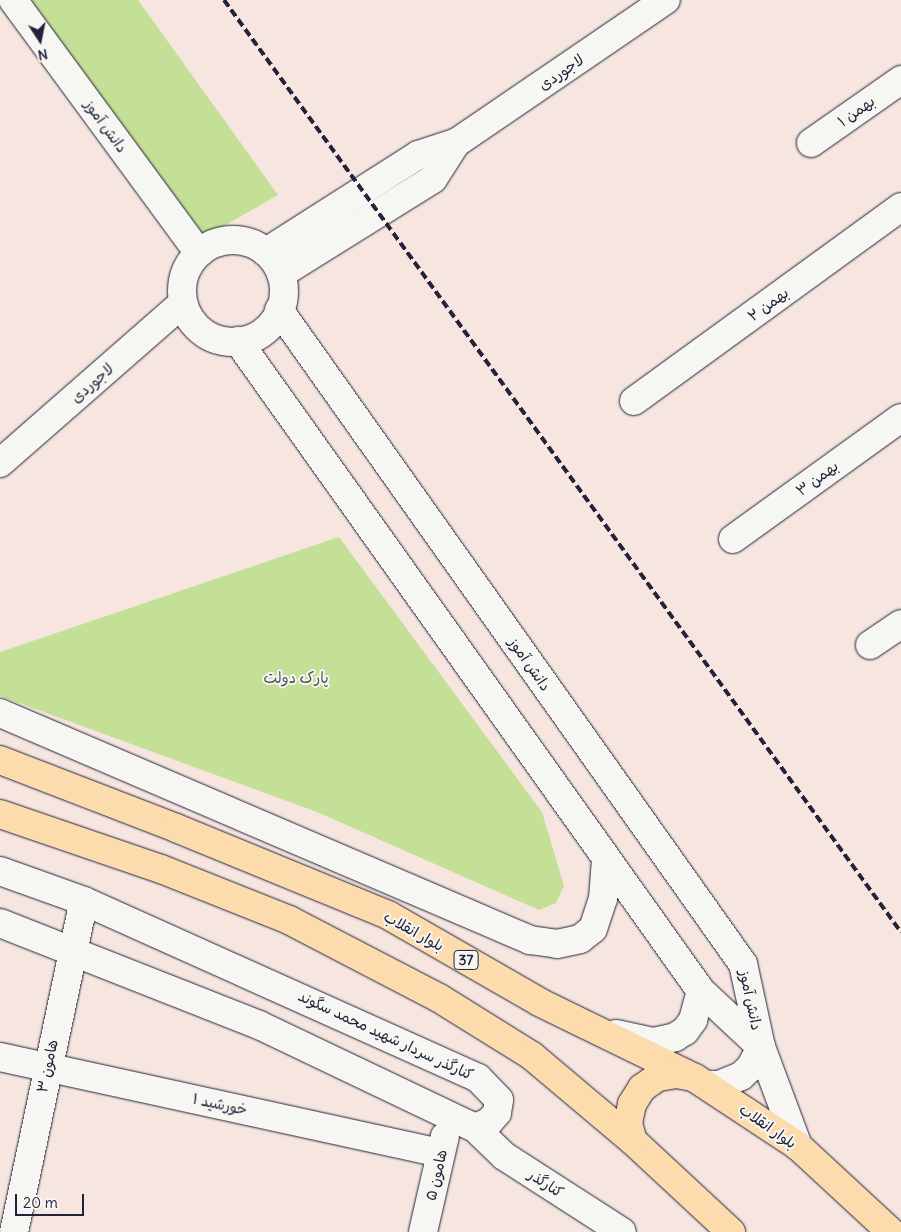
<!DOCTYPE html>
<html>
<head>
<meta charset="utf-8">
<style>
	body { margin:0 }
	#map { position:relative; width:901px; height:1232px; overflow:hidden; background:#f7e6e0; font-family:Delius,"Playpen Sans Arabic",sans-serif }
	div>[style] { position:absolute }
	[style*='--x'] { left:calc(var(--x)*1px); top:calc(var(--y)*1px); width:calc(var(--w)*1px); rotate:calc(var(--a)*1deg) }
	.green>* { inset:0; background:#c4df96 }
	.roads { filter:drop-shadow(0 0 1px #22223b) drop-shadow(0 0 1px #22223b) }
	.minor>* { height:28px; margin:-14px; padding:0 14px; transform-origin:14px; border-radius:14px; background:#f6f6f2 }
	.minor>.ring { margin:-14px; padding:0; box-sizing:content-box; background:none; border:28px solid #f6f6f2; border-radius:50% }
	.major>* { height:28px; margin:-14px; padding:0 14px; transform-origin:14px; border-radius:14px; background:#fcdcac }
	.rail>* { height:4px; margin-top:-2px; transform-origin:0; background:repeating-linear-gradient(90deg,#22223b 0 8px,transparent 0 12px) }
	span { translate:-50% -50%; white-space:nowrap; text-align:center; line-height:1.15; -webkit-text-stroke:4px #f6f6f2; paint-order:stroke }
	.shield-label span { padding:1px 4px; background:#f6f6f2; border:1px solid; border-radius:4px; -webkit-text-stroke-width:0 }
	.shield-label { font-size:14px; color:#22223b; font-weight:700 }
	.street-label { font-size:15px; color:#22223b }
	.park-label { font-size:15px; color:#4a5152 }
	.north { position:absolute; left:15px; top:15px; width:50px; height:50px; -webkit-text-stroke:4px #f6f6f2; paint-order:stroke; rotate:169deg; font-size:14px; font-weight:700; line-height:20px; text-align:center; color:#22223b }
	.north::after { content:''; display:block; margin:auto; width:18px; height:22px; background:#22223b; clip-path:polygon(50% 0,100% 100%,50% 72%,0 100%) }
	.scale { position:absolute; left:15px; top:1194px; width:69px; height:22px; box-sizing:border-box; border:2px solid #22223b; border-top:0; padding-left:6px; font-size:15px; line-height:18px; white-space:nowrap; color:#22223b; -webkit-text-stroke:4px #f6f6f2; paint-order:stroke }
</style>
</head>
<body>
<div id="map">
	<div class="green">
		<div style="clip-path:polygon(31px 0,138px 0,278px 195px,201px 239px)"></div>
		<div style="clip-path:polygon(339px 537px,542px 812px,564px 886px,556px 903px,539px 910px,317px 812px,0 696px,0 652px)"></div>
	</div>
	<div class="roads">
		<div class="minor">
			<div style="--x:13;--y:0;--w:314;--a:53.7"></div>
			<div style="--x:811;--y:143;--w:110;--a:-35"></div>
			<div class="ring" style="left:182px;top:240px;width:74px;height:74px"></div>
			<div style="--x:266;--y:252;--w:180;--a:-32.5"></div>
			<div style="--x:418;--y:155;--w:40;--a:-18"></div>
			<div style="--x:456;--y:143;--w:254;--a:-34.3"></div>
			<div style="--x:281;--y:274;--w:179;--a:-32"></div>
			<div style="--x:433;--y:179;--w:43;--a:-57.4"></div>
			<div style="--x:238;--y:341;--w:798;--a:54.54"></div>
			<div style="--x:701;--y:991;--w:82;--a:43"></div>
			<div style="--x:761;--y:1047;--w:85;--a:-102.2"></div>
			<div style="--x:743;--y:964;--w:802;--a:-125.35"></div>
			<div style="--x:634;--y:401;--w:330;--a:-36"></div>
			<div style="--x:0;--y:463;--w:243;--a:-41.2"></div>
			<div style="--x:733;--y:539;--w:207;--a:-35.8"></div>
			<div style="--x:870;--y:645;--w:37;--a:-34"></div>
			<div style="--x:0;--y:713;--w:577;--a:23.19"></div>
			<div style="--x:530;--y:940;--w:27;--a:8"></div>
			<div style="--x:557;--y:944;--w:24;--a:-12"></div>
			<div style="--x:580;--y:939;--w:16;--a:-38"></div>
			<div style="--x:593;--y:929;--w:32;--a:-72"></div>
			<div style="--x:603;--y:899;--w:40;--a:-85.7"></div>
			<div style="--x:0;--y:871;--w:89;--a:19.7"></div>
			<div style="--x:84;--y:901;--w:432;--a:24.2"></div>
			<div style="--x:478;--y:1078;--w:30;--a:46"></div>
			<div style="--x:499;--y:1100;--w:13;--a:99"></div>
			<div style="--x:497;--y:1113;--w:12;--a:132"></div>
			<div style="--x:489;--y:1122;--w:15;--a:157"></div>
			<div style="--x:475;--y:1128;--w:239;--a:-154.5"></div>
			<div style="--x:259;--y:1025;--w:278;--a:-158.5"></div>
			<div style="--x:616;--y:1034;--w:39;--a:12"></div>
			<div style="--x:654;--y:1042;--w:22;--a:-13"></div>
			<div style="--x:675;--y:1037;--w:12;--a:-31"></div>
			<div style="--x:685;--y:1031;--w:14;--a:-54"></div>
			<div style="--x:693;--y:1020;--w:30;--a:-75"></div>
			<div style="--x:761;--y:1047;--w:106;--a:69.5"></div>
			<div style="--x:0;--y:1057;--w:450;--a:12.3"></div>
			<div style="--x:707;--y:1085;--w:12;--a:0"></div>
			<div style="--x:719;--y:1085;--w:24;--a:-22"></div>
			<div style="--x:741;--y:1076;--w:12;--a:-42"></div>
			<div style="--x:750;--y:1068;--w:24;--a:-62"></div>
			<div style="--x:475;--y:1128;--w:40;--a:44"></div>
			<div style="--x:504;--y:1156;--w:140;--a:32.8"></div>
			<div style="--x:14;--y:1232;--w:338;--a:-78.1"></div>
			<div style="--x:423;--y:1232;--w:98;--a:-77.1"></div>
		</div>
		<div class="major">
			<div style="--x:0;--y:760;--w:189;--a:21.1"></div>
			<div style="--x:176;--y:828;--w:229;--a:22.3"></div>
			<div style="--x:388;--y:915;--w:174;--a:29.9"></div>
			<div style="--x:539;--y:1002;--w:174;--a:26"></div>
			<div style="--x:695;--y:1078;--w:123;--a:33.4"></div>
			<div style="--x:798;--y:1146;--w:127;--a:42.8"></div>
			<div style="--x:0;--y:814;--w:170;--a:18.9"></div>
			<div style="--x:161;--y:869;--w:138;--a:21.7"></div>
			<div style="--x:289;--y:920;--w:169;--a:27.5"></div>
			<div style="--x:439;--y:998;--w:110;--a:31.9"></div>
			<div style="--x:532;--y:1056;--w:132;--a:40.1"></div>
			<div style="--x:633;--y:1141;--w:134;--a:42.9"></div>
			<div style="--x:633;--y:1141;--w:19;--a:-106"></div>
			<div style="--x:628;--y:1123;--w:19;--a:-78"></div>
			<div style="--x:632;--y:1104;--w:19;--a:-58"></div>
			<div style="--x:642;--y:1088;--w:19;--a:-35"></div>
			<div style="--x:658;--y:1077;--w:19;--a:-9"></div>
			<div style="--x:677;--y:1074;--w:15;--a:11"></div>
		</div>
	</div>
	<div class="rail">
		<div style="--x:224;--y:0;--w:1152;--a:54.01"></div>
	</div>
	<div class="shield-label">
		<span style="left:466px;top:960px">37</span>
	</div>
	<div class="street-label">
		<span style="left:561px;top:72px;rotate:-34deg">لاجوردی</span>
		<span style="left:856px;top:111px;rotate:-35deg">بهمن ۱</span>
		<span style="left:106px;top:126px;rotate:54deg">دانش آموز</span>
		<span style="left:768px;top:304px;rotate:-36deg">بهمن ۲</span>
		<span style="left:92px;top:383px;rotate:-41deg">لاجوردی</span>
		<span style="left:817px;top:478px;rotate:-36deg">بهمن ۳</span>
		<span style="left:530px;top:664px;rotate:55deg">دانش آموز</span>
		<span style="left:414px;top:931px;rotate:29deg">بلوار انقلاب</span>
		<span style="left:751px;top:1000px;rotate:78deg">دانش آموز</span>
		<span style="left:386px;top:1035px;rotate:25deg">کنارگذر سردار شهید محمد سگوند</span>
		<span style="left:47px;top:1066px;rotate:-78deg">هامون ۳</span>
		<span style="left:220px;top:1104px;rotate:12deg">خورشید ۱</span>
		<span style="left:768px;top:1126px;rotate:35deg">بلوار انقلاب</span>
		<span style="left:436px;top:1175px;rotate:-77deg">هامون ۵</span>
		<span style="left:546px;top:1183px;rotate:33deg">کنارگذر</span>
	</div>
	<div class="park-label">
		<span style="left:296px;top:678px">پارک دولت</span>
	</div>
	<div class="north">N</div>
	<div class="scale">20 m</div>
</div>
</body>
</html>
